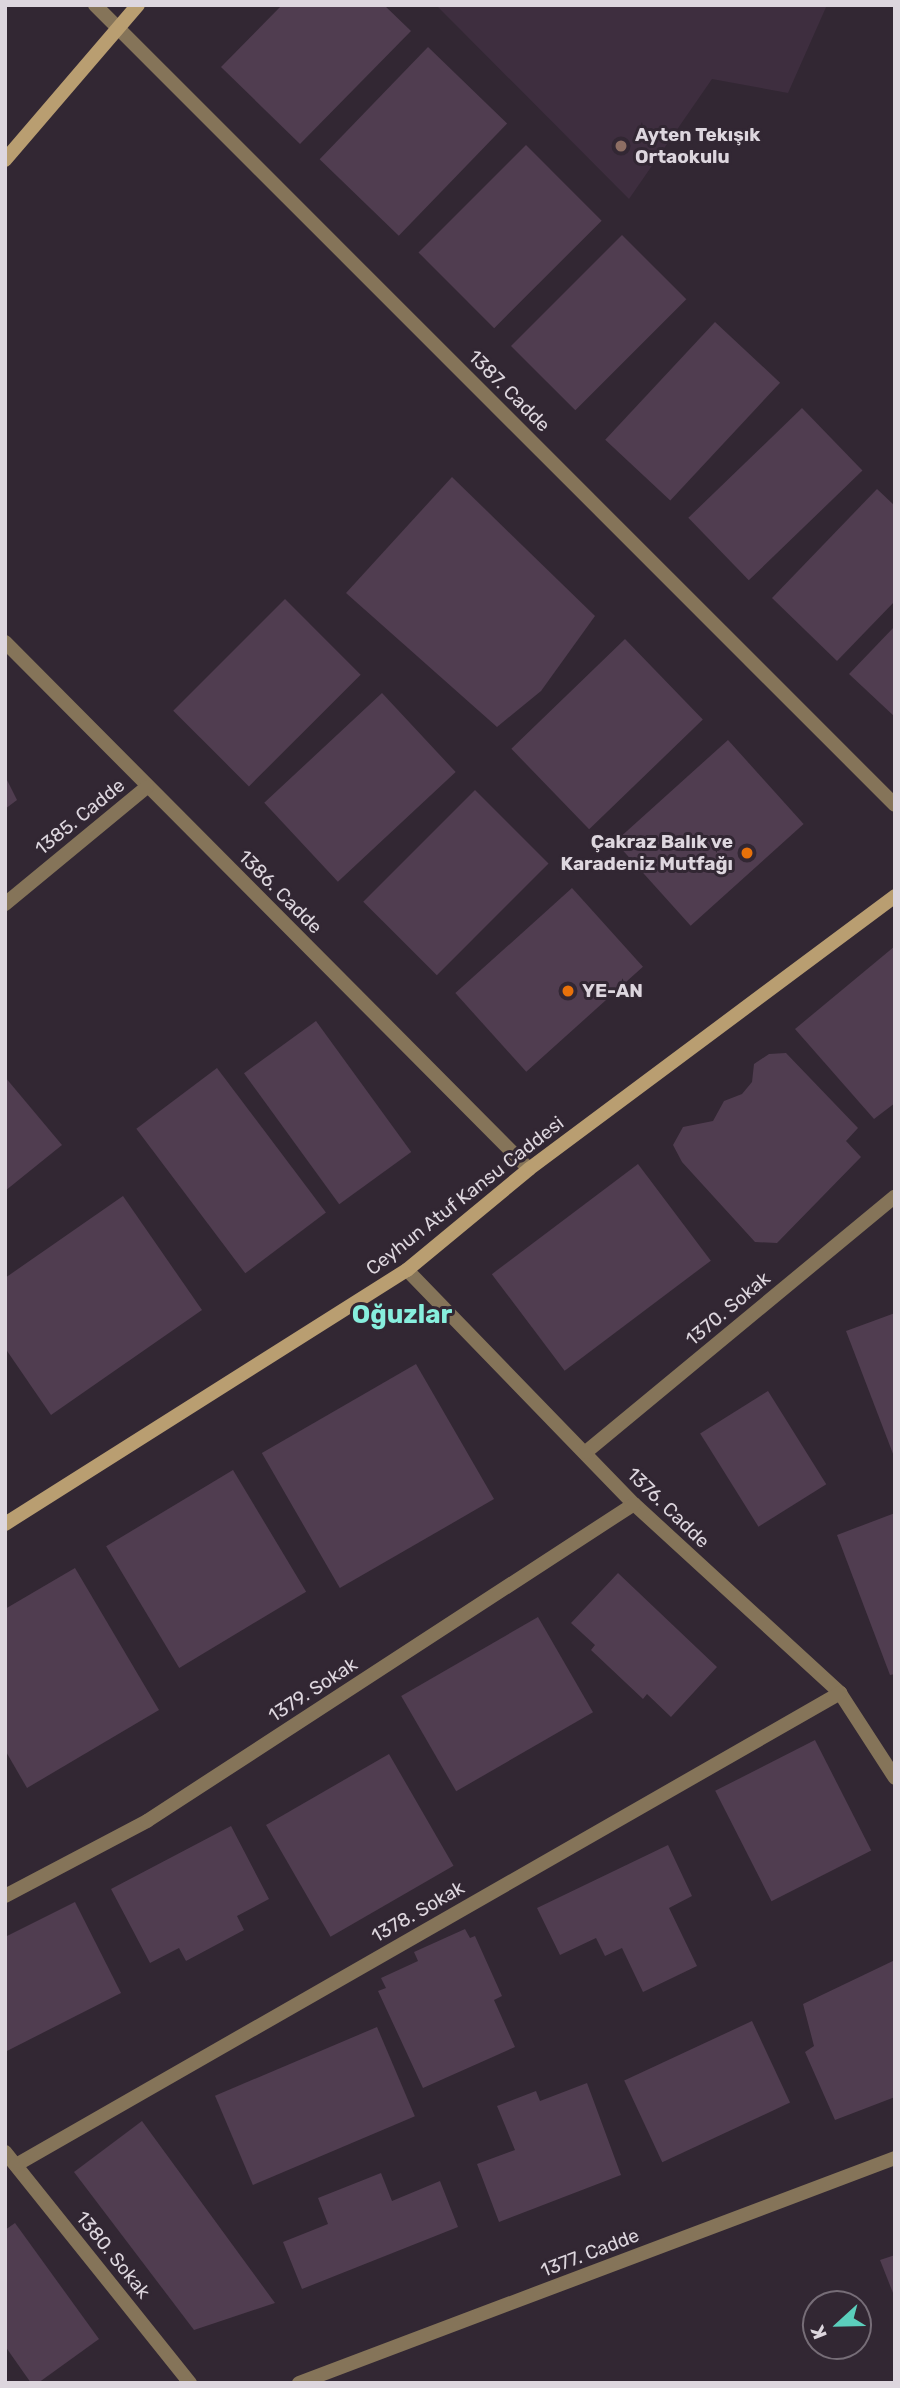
<!DOCTYPE html>
<html>
<head>
<meta charset="utf-8">
<style>
	body { margin:0 }
	#map { position:relative; width:900px; height:2388px; overflow:hidden; background:#322733; font-family:Rubik,sans-serif }
	div>[style] { position:absolute }
	[style*='--x'] { left:calc(var(--x)*1px); top:calc(var(--y)*1px); width:calc(var(--w)*1px); rotate:calc(var(--a)*1deg) }
	.built>* { inset:0; background:#3e2e3f }
	.building>* { inset:0; background:#503d50; transform-origin:0 0 }
	.street>* { height:14px; margin:-7px; padding:0 7px; transform-origin:7px; border-radius:7px; background:#857459 }
	.secondary>* { height:14px; margin:-7px; padding:0 7px; transform-origin:7px; border-radius:7px; background:#b99e71 }
	.dots>* { width:19px; height:19px; translate:-50% -50%; box-sizing:border-box; border:4px solid #322733; border-radius:50% }
	span { translate:-50% -50%; white-space:nowrap; text-align:center; line-height:1.15; -webkit-text-stroke:6px #322733; paint-order:stroke }
	.poi-label { font-size:19px; color:#ddd6de; font-weight:700 }
	.left { translate:0 -50%; text-align:left }
	.right { translate:-100% -50%; text-align:right }
	.street-label { font-size:19px; color:#ddd6de }
	.district-label { font-size:26px; color:#87eedd; font-weight:700 }
	.frame { position:absolute; inset:0; border:7px solid #ddd6de; pointer-events:none }
	.north { position:absolute; left:802px; top:2290px; width:70px; height:70px; box-sizing:border-box; background:#322733; border:2px solid #766d77; border-radius:50%; rotate:248deg; font-size:19px; font-weight:700; line-height:28px; text-align:center; color:#ddd6de }
	.north::after { content:''; display:block; margin:auto; width:24px; height:32px; background:#5bcebc; clip-path:polygon(50% 0,100% 100%,50% 72%,0 100%) }
</style>
</head>
<body>
<div id="map">
	<div class="built">
		<div style="clip-path:polygon(436px 5px,827px 5px,788px 93px,712px 79px,629px 199px)"></div>
	</div>
	<div class="building">
		<div style="clip-path:polygon(282px 5px,384px 5px,411px 31px,300px 144px,221px 67px)"></div>
		<div style="left:428px;top:47px;width:110px;height:156px;rotate:44deg"></div>
		<div style="left:526px;top:145px;width:107px;height:152px;rotate:45deg"></div>
		<div style="left:622px;top:235px;width:91px;height:157px;rotate:45deg"></div>
		<div style="left:715px;top:322px;width:89px;height:161px;rotate:43deg"></div>
		<div style="left:802px;top:408px;width:87px;height:158px;rotate:46deg"></div>
		<div style="clip-path:polygon(452px 477px,595px 616px,541px 691px,497px 727px,346px 593px)"></div>
		<div style="clip-path:polygon(877px 489px,895px 506px,895px 601px,837px 661px,772px 598px)"></div>
		<div style="left:285px;top:599px;width:107px;height:158px;rotate:45deg"></div>
		<div style="clip-path:polygon(895px 626px,895px 717px,849px 674px)"></div>
		<div style="left:625px;top:639px;width:112px;height:158px;rotate:46deg"></div>
		<div style="left:382px;top:693px;width:108px;height:161px;rotate:47deg"></div>
		<div style="left:728px;top:740px;width:113px;height:152px;rotate:48deg"></div>
		<div style="clip-path:polygon(5px 776px,17px 800px,5px 809px)"></div>
		<div style="left:475px;top:790px;width:104px;height:158px;rotate:45deg"></div>
		<div style="left:572px;top:888px;width:106px;height:157px;rotate:48deg"></div>
		<div style="clip-path:polygon(895px 946px,895px 1103px,874px 1119px,795px 1029px)"></div>
		<div style="left:316px;top:1021px;width:162px;height:89px;rotate:54deg"></div>
		<div style="clip-path:polygon(786px 1053px,858px 1128px,846px 1141px,861px 1157px,777px 1243px,755px 1242px,682px 1162px,673px 1145px,683px 1127px,713px 1121px,724px 1101px,742px 1094px,752px 1082px,754px 1064px,769px 1054px)"></div>
		<div style="left:217px;top:1068px;width:181px;height:101px;rotate:53deg"></div>
		<div style="clip-path:polygon(5px 1077px,62px 1145px,5px 1191px)"></div>
		<div style="left:638px;top:1164px;width:121px;height:183px;rotate:53deg"></div>
		<div style="clip-path:polygon(123px 1196px,202px 1310px,51px 1415px,5px 1348px,5px 1278px)"></div>
		<div style="clip-path:polygon(895px 1313px,895px 1459px,846px 1331px)"></div>
		<div style="left:416px;top:1364px;width:156px;height:178px;rotate:60deg"></div>
		<div style="left:768px;top:1391px;width:110px;height:80px;rotate:58deg"></div>
		<div style="left:233px;top:1470px;width:142px;height:148px;rotate:59deg"></div>
		<div style="clip-path:polygon(895px 1513px,895px 1674px,890px 1675px,837px 1535px)"></div>
		<div style="clip-path:polygon(75px 1568px,159px 1710px,27px 1788px,5px 1750px,5px 1609px)"></div>
		<div style="clip-path:polygon(618px 1573px,717px 1667px,671px 1717px,647px 1694px,643px 1699px,591px 1650px,595px 1645px,571px 1623px)"></div>
		<div style="left:538px;top:1617px;width:110px;height:158px;rotate:60deg"></div>
		<div style="left:815px;top:1740px;width:124px;height:112px;rotate:63deg"></div>
		<div style="left:389px;top:1754px;width:129px;height:142px;rotate:60deg"></div>
		<div style="clip-path:polygon(231px 1826px,269px 1899px,237px 1916px,244px 1930px,186px 1961px,179px 1948px,150px 1963px,111px 1889px)"></div>
		<div style="clip-path:polygon(668px 1845px,692px 1896px,669px 1908px,697px 1966px,643px 1992px,622px 1948px,605px 1956px,596px 1938px,560px 1955px,537px 1908px)"></div>
		<div style="clip-path:polygon(75px 1902px,121px 1993px,5px 2052px,5px 1937px)"></div>
		<div style="clip-path:polygon(465px 1929px,470px 1938px,475px 1936px,502px 1996px,494px 2000px,515px 2047px,423px 2088px,378px 1991px,386px 1988px,381px 1978px,418px 1961px,414px 1952px)"></div>
		<div style="clip-path:polygon(895px 1960px,895px 2097px,835px 2120px,805px 2052px,814px 2046px,803px 2004px)"></div>
		<div style="left:752px;top:2021px;width:90px;height:141px;rotate:65deg"></div>
		<div style="left:377px;top:2027px;width:97px;height:176px;rotate:67deg"></div>
		<div style="clip-path:polygon(587px 2083px,621px 2175px,499px 2222px,477px 2164px,515px 2150px,497px 2106px,536px 2091px,540px 2101px)"></div>
		<div style="clip-path:polygon(142px 2121px,275px 2303px,194px 2330px,74px 2172px)"></div>
		<div style="clip-path:polygon(381px 2173px,392px 2201px,440px 2181px,458px 2227px,302px 2289px,283px 2242px,328px 2224px,318px 2198px)"></div>
		<div style="clip-path:polygon(15px 2223px,99px 2339px,38px 2383px,31px 2383px,5px 2346px,5px 2230px)"></div>
		<div style="clip-path:polygon(895px 2255px,895px 2298px,880px 2260px)"></div>
	</div>
	<div class="street">
		<div style="--x:95;--y:5;--w:1131;--a:45"></div>
		<div style="--x:5;--y:642;--w:743;--a:45.16"></div>
		<div style="--x:5;--y:904;--w:184;--a:-39.5"></div>
		<div style="--x:407;--y:1270;--w:326;--a:45.9"></div>
		<div style="--x:634;--y:1504;--w:280;--a:42.5"></div>
		<div style="--x:840;--y:1693;--w:101;--a:57.1"></div>
		<div style="--x:586;--y:1452;--w:401;--a:-39.6"></div>
		<div style="--x:5;--y:1896;--w:161;--a:-27.8"></div>
		<div style="--x:147;--y:1821;--w:581;--a:-33.06"></div>
		<div style="--x:5;--y:2152;--w:296;--a:51.3"></div>
		<div style="--x:16;--y:2165;--w:950;--a:-29.8"></div>
		<div style="--x:299;--y:2383;--w:637;--a:-20.68"></div>
	</div>
	<div class="secondary">
		<div style="--x:5;--y:160;--w:204;--a:-49.4"></div>
		<div style="--x:5;--y:1524;--w:476;--a:-32.3"></div>
		<div style="--x:407;--y:1270;--w:158;--a:-39.6"></div>
		<div style="--x:529;--y:1169;--w:457;--a:-36.7"></div>
	</div>
	<div class="dots">
		<div style="left:621px;top:146px;background:#8d6e63"></div>
		<div style="left:747px;top:853px;background:#e8710a"></div>
		<div style="left:568px;top:991px;background:#e8710a"></div>
	</div>
	<div class="poi-label">
		<span class="left" style="left:635px;top:146px">Ayten Tekışık<br>Ortaokulu</span>
		<span class="right" style="left:733px;top:853px">Çakraz Balık ve<br>Karadeniz Mutfağı</span>
		<span class="left" style="left:582px;top:991px">YE-AN</span>
	</div>
	<div class="street-label">
		<span style="left:509px;top:391px;rotate:45deg">1387. Cadde</span>
		<span style="left:80px;top:817px;rotate:-39deg">1385. Cadde</span>
		<span style="left:280px;top:892px;rotate:45deg">1386. Cadde</span>
		<span style="left:465px;top:1196px;rotate:-38deg">Ceyhun Atuf Kansu Caddesi</span>
		<span style="left:728px;top:1309px;rotate:-40deg">1370. Sokak</span>
		<span style="left:668px;top:1508px;rotate:44deg">1376. Cadde</span>
		<span style="left:313px;top:1690px;rotate:-33deg">1379. Sokak</span>
		<span style="left:418px;top:1912px;rotate:-30deg">1378. Sokak</span>
		<span style="left:590px;top:2253px;rotate:-21deg">1377. Cadde</span>
		<span style="left:113px;top:2255px;rotate:51deg">1380. Sokak</span>
	</div>
	<div class="district-label">
		<span style="left:402px;top:1315px">Oğuzlar</span>
	</div>
	<div class="frame"></div>
	<div class="north">K</div>
</div>
</body>
</html>
